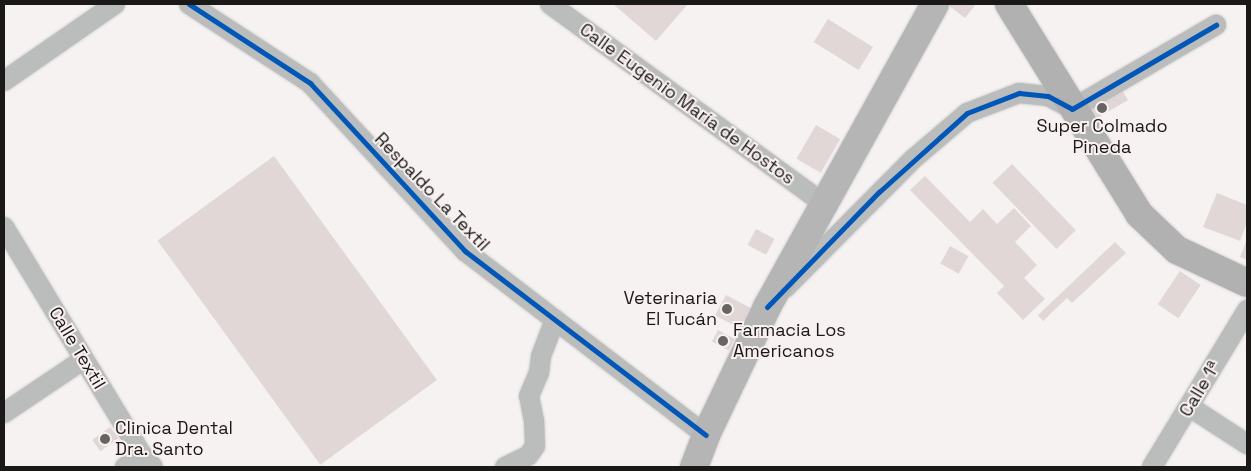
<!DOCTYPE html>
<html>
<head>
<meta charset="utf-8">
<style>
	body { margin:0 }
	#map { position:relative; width:1251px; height:471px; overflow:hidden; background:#f6f2f2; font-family:"Space Grotesk",sans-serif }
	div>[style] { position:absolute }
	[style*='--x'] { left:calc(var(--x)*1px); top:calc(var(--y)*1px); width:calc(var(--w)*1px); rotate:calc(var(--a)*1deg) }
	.building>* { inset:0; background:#e1d7d7; transform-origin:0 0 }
	.roads { filter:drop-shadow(0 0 1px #d2d0d0) drop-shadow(0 0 1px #d2d0d0) }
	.street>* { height:20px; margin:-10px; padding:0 10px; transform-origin:10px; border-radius:10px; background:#bbbcbc }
	.secondary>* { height:28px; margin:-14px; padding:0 14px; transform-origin:14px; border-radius:14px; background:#b1b1b1 }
	.primary>* { height:28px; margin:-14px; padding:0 14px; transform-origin:14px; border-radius:14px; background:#b5b5b5 }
	.cycleway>* { height:5px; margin:-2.5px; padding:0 2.5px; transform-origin:2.5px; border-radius:2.5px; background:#0057b8 }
	.dots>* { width:14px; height:14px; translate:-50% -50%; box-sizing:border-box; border:2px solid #f8f1f0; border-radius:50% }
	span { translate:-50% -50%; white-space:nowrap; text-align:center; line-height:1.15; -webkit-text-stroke:4px #f8f1f0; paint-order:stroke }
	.street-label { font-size:18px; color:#1b1818 }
	.poi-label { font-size:18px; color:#1b1818 }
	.right { translate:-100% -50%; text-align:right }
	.left { translate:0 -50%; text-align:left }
	.frame { position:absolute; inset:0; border:5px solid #1b1818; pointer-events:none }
</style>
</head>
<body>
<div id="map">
	<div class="building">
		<div style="clip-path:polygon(613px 4px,688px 4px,656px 41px)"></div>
		<div style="clip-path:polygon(950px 4px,976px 4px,965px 18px,949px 6px)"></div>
		<div style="left:828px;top:19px;width:53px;height:27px;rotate:32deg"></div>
		<div style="clip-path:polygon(1120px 87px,1128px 100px,1094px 120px,1091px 114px,1092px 103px)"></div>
		<div style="left:816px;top:125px;width:28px;height:39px;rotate:30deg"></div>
		<div style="left:274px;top:156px;width:277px;height:144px;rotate:54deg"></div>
		<div style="left:1012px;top:164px;width:92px;height:27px;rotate:46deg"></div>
		<div style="clip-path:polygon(925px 176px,970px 222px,983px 209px,997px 224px,1014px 208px,1031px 226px,1015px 242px,1037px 265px,1024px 278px,1045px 299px,1023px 320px,997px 293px,1004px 286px,910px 190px)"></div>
		<div style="clip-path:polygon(1217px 193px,1247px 205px,1247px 222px,1240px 241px,1203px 227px)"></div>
		<div style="left:756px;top:229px;width:21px;height:18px;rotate:28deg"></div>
		<div style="clip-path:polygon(1247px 239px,1247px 260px,1240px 257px)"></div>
		<div style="clip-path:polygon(1115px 242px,1126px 253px,1072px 303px,1067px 298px,1043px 321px,1038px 315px)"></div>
		<div style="left:950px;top:246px;width:21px;height:20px;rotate:29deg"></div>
		<div style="left:1180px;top:271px;width:25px;height:40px;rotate:34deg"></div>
		<div style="left:726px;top:295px;width:30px;height:23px;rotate:28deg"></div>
		<div style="left:718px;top:330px;width:19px;height:13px;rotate:28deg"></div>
		<div style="left:110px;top:427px;width:14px;height:22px;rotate:54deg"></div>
	</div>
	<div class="roads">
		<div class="street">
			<div style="--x:189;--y:4;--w:145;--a:33.1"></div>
			<div style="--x:310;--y:83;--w:229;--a:47.3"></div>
			<div style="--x:465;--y:251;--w:303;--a:37.4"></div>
			<div style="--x:550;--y:4;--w:339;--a:36.1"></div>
			<div style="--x:4;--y:81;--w:135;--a:-34.7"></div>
			<div style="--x:4;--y:227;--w:267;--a:58.8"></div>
			<div style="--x:142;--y:455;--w:16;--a:47"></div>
			<div style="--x:785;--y:288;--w:180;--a:-45.2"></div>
			<div style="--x:912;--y:160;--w:72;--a:-40.5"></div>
			<div style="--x:967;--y:113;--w:56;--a:-21"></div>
			<div style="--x:1019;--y:93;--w:29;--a:6"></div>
			<div style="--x:1048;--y:96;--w:27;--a:28"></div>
			<div style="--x:1072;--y:109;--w:167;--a:-30.3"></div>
			<div style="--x:1190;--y:407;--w:68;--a:33"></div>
			<div style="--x:4;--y:413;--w:95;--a:-33.9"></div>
			<div style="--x:125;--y:467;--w:21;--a:-35"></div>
			<div style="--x:505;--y:467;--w:25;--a:-26"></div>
			<div style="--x:528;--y:456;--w:12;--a:-55"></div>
			<div style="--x:535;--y:446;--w:25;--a:-92"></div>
			<div style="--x:534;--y:421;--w:25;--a:-101"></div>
			<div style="--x:529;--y:396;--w:25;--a:-67"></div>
			<div style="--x:539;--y:373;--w:17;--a:-83"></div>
			<div style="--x:541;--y:356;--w:39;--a:-69"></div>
			<div style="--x:1152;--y:467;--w:184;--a:-58.8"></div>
		</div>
		<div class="secondary">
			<div style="--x:1009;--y:4;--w:247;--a:58.2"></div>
			<div style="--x:1139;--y:214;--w:52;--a:43.5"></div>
			<div style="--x:1177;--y:250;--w:77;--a:25.2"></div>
		</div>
		<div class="primary">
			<div style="--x:694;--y:467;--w:34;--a:-69"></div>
			<div style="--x:706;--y:435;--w:142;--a:-64.5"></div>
			<div style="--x:767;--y:307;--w:346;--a:-61"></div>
		</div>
	</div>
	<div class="cycleway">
		<div style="--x:189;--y:4;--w:145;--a:33.1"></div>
		<div style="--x:310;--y:83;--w:229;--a:47.3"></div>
		<div style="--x:465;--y:251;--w:303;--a:37.4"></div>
		<div style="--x:767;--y:307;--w:161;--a:-45.8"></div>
		<div style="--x:879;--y:192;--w:118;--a:-41.9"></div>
		<div style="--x:967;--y:113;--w:56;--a:-21"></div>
		<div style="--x:1019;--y:93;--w:29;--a:6"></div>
		<div style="--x:1048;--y:96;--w:27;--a:28"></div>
		<div style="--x:1072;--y:109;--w:167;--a:-30.3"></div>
	</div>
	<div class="dots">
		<div style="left:1102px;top:108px;background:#686464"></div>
		<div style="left:727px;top:309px;background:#686464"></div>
		<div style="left:723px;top:341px;background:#686464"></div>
		<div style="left:105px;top:439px;background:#686464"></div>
	</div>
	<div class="street-label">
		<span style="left:687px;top:104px;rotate:36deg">Calle Eugenio María de Hostos</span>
		<span style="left:432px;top:192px;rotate:46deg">Respaldo La Textil</span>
		<span style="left:77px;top:348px;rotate:59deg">Calle Textil</span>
		<span style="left:1200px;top:389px;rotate:-59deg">Calle 1ª</span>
	</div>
	<div class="poi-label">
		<span style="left:1102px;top:137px">Super Colmado<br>Pineda</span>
		<span class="right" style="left:717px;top:309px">Veterinaria<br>El Tucán</span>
		<span class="left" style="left:733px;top:341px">Farmacia Los<br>Americanos</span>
		<span class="left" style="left:115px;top:439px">Clinica Dental<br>Dra. Santo</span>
	</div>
	<div class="frame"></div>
</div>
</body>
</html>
